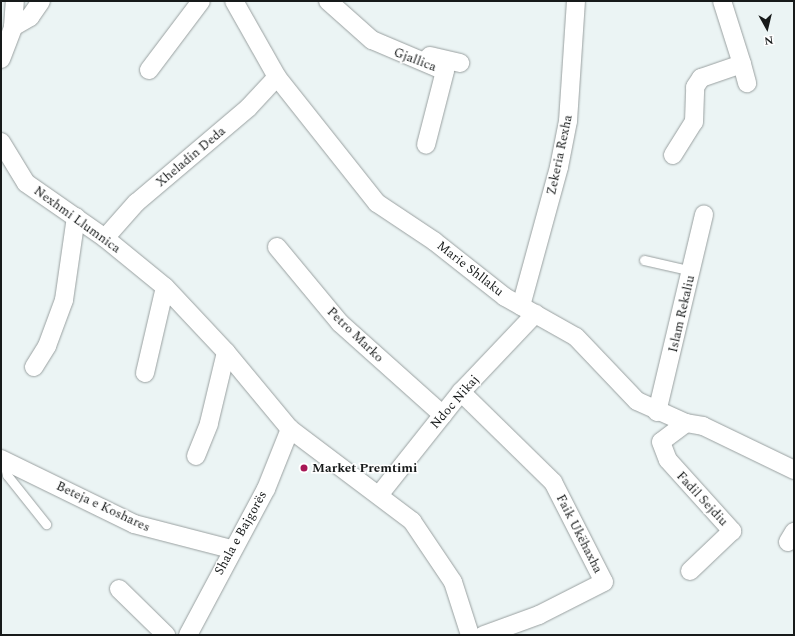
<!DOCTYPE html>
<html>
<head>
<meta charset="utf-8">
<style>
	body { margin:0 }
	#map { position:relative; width:795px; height:636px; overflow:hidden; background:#ebf4f4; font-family:Spectral,serif }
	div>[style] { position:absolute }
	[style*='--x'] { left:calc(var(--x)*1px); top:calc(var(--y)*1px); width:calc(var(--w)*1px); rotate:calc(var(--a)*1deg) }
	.roads { filter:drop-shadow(0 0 1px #99a0a0) drop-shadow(0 0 1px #99a0a0) }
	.lane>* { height:9px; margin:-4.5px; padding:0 4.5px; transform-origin:4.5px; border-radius:4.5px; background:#fff }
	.street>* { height:18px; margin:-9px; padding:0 9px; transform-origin:9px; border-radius:9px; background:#fff }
	.dots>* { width:11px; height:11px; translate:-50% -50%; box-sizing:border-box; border:2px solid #fff; border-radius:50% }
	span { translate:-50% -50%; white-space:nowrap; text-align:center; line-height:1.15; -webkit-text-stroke:3px #fff; paint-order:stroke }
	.street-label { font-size:13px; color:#171a1a }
	.poi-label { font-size:13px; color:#171a1a; font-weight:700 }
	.left { translate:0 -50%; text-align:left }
	.frame { position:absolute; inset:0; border:2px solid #171a1a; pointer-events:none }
	.north { position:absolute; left:747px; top:8px; width:40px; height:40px; -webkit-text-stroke:3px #fff; paint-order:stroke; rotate:172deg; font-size:11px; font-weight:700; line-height:16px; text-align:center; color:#171a1a }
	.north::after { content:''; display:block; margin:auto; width:14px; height:18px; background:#171a1a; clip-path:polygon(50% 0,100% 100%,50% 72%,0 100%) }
</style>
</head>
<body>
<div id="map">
	<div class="roads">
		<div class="lane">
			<div style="--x:644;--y:260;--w:49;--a:12.9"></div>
			<div style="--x:4;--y:462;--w:13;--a:77"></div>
			<div style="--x:7;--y:475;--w:63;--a:51.5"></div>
		</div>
		<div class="street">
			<div style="--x:234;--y:1;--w:87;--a:60.5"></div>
			<div style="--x:277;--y:77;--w:161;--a:51.6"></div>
			<div style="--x:377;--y:203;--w:69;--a:33.7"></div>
			<div style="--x:434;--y:241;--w:90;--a:38.3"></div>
			<div style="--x:505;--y:297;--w:81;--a:29.4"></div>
			<div style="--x:576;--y:337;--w:88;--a:46.4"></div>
			<div style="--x:637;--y:401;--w:54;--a:24.2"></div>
			<div style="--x:686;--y:423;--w:17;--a:10"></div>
			<div style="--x:703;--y:426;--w:101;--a:25.8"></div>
			<div style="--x:328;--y:1;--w:59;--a:41.6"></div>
			<div style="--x:372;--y:40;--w:79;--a:23"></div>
			<div style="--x:445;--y:71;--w:76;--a:104.4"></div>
			<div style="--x:13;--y:27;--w:20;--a:-30"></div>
			<div style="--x:30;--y:17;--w:19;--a:-55"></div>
			<div style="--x:430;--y:56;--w:31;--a:13"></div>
			<div style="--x:1;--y:59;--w:34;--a:-69"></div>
			<div style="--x:13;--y:27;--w:26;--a:-86"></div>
			<div style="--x:742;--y:64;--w:20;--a:75"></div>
			<div style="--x:149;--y:70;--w:86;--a:-53"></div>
			<div style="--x:1;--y:142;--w:48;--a:58.6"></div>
			<div style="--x:26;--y:183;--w:96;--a:34.8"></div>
			<div style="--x:105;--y:238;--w:77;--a:39.2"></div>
			<div style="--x:165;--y:287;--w:89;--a:46.8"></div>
			<div style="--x:226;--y:352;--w:100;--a:50.3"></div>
			<div style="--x:290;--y:429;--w:153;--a:37"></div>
			<div style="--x:412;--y:521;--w:73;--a:56.1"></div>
			<div style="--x:453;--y:582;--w:56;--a:72.2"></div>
			<div style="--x:673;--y:155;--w:39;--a:-58"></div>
			<div style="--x:694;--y:122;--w:35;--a:-88"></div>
			<div style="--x:695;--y:87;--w:11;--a:-56"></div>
			<div style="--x:701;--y:78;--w:43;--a:-18.9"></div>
			<div style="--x:742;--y:64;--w:66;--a:-107.6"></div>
			<div style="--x:105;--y:238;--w:47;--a:-48.5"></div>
			<div style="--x:136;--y:203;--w:148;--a:-40.3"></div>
			<div style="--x:249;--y:107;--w:41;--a:-47"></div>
			<div style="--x:277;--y:247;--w:99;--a:50.3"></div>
			<div style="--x:340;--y:323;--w:138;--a:41.8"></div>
			<div style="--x:521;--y:306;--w:144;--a:-74.7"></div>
			<div style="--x:559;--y:167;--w:47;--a:-78.9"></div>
			<div style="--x:568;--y:121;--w:120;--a:-86.2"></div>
			<div style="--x:34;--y:367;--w:25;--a:-58"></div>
			<div style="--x:47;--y:346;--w:49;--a:-69.7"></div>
			<div style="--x:64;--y:300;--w:84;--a:-81.8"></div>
			<div style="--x:145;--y:373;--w:88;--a:-76.9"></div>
			<div style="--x:461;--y:392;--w:129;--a:44.4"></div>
			<div style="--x:553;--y:482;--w:112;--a:63"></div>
			<div style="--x:604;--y:582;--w:73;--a:153.1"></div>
			<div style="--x:539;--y:615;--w:59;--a:160"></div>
			<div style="--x:657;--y:412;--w:203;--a:-76.6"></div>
			<div style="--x:686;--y:423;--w:31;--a:143"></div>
			<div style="--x:661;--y:442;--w:19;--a:69"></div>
			<div style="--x:668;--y:460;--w:96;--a:48"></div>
			<div style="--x:732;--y:531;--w:58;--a:136.4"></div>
			<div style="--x:196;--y:456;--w:35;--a:-68"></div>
			<div style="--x:209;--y:423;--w:73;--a:-76.5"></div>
			<div style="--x:1;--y:459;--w:148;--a:26"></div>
			<div style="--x:134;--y:524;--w:100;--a:14.5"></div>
			<div style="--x:379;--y:495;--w:132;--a:-51.5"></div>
			<div style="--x:461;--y:392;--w:108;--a:-46.5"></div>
			<div style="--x:788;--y:542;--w:12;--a:-59"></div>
			<div style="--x:119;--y:589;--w:66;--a:44.4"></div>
			<div style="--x:188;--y:635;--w:166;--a:-61.9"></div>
			<div style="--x:266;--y:489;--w:65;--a:-68.2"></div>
		</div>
	</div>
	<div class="dots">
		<div style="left:304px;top:468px;background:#a71655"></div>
	</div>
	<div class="street-label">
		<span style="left:415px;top:60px;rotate:21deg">Gjallica</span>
		<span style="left:560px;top:155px;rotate:-78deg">Zekeria Rexha</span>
		<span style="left:191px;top:157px;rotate:-40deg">Xheladin Deda</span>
		<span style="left:77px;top:220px;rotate:36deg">Nexhmi Llumnica</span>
		<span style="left:470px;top:269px;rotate:38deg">Marie Shllaku</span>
		<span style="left:682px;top:314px;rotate:-77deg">Islam Rekaliu</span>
		<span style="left:355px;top:335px;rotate:44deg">Petro Marko</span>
		<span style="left:455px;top:402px;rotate:-49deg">Ndoc Nikaj</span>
		<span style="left:702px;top:499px;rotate:47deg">Fadil Sejdiu</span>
		<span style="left:103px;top:507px;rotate:25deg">Beteja e Koshares</span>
		<span style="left:241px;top:533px;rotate:-61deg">Shala e Bajgorës</span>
		<span style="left:579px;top:534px;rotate:63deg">Faik Ukëhaxha</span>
	</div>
	<div class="poi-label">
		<span class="left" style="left:312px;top:468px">Market Premtimi</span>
	</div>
	<div class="frame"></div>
	<div class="north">N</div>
</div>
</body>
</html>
